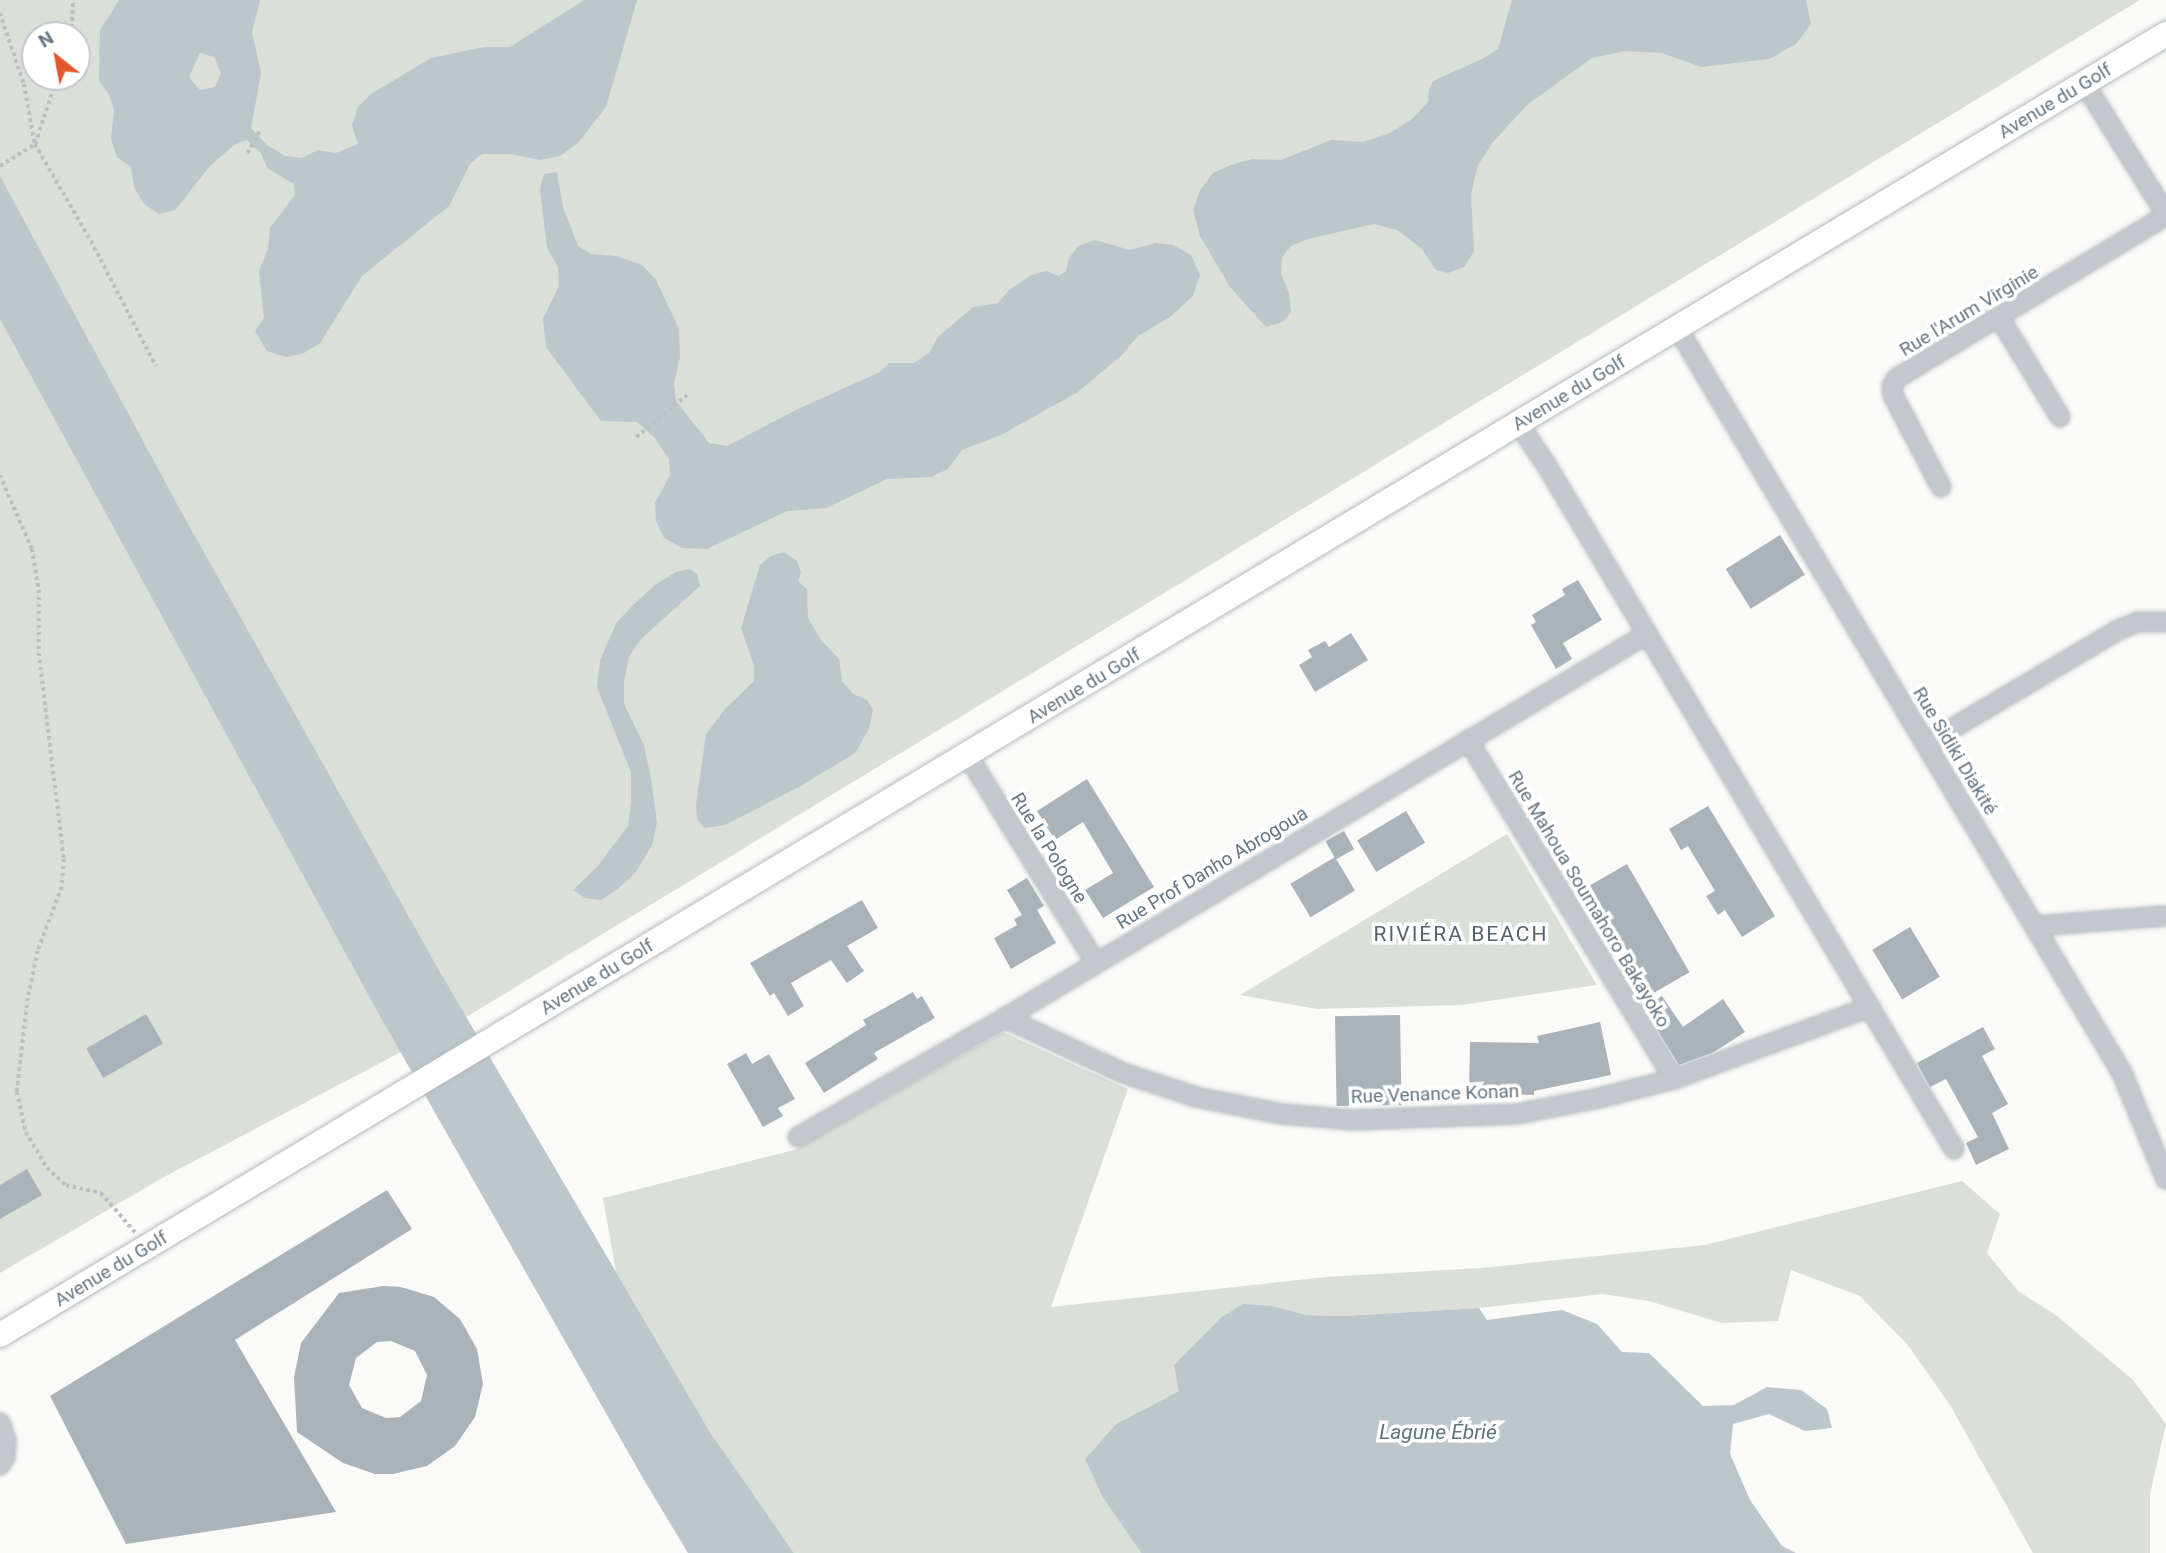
<!DOCTYPE html>
<html>
<head>
<meta charset="utf-8">
<style>
	body { margin:0 }
	#map { position:relative; width:2166px; height:1553px; overflow:hidden; background:#fafaf8; font-family:Roboto,sans-serif }
	div>[style] { position:absolute }
	[style*='--x'] { left:calc(var(--x)*1px); top:calc(var(--y)*1px); width:calc(var(--w)*1px); rotate:calc(var(--a)*1deg) }
	.green>* { inset:0; background:#dadfd7 }
	.water>* { inset:0; background:#bbc7cb }
	.building>* { inset:0; background:#aab3b9; transform-origin:0 0 }
	.path>* { height:3.5px; margin-top:-1.75px; transform-origin:0; background:repeating-linear-gradient(90deg,#bbbfc2 0 3.5px,transparent 0 7px) }
	.roads { filter:drop-shadow(0 0 2px #b3babf) drop-shadow(0 0 2px #b3babf) }
	.street>* { height:18px; margin:-9px; padding:0 9px; transform-origin:9px; border-radius:9px; background:#c3c8cc }
	.secondary>* { height:24px; margin:-12px; padding:0 12px; transform-origin:12px; border-radius:12px; background:#fff }
	span { translate:-50% -50%; white-space:nowrap; text-align:center; line-height:1.15; -webkit-text-stroke:7px #fff; paint-order:stroke }
	.street-label { font-size:19px; color:#657683 }
	.neighbourhood-label { font-size:21px; color:#57646e; letter-spacing:2px }
	.water-label { font-size:21px; color:#60757c; font-style:italic }
	.north { position:absolute; left:21px; top:21px; width:70px; height:70px; box-sizing:border-box; background:#fff; border:2px solid #c1c8cd; border-radius:50%; rotate:329deg; font-size:19px; font-weight:700; line-height:28px; text-align:center; color:#657683 }
	.north::after { content:''; display:block; margin:auto; width:24px; height:32px; background:#e4572e; clip-path:polygon(50% 0,100% 100%,50% 72%,0 100%) }
</style>
</head>
<body>
<div id="map">
	<div class="green">
		<div style="clip-path:polygon(evenodd,0 0,2140px 0,458px 1022px,164px 1177px,0 1273px,0 0,35px 35px,77px 35px,77px 77px,35px 77px,35px 35px)"></div>
		<div style="clip-path:polygon(1507px 834px,1597px 985px,1461px 1005px,1317px 1009px,1240px 995px)"></div>
		<div style="clip-path:polygon(1003px 1032px,1128px 1089px,1051px 1307px,1326px 1277px,1481px 1268px,1705px 1245px,1962px 1181px,2000px 1214px,1987px 1253px,2018px 1291px,2057px 1316px,2133px 1380px,2166px 1424px,2150px 1494px,2150px 1553px,2033px 1553px,1950px 1405px,1907px 1344px,1860px 1296px,1791px 1270px,1778px 1321px,1722px 1323px,1649px 1301px,1602px 1294px,1479px 1308px,1345px 1316px,1306px 1315px,1273px 1306px,1179px 1391px,1116px 1424px,1085px 1459px,1102px 1496px,1141px 1553px,794px 1553px,710px 1432px,616px 1272px,603px 1198px,794px 1150px)"></div>
	</div>
	<div class="water">
		<div style="clip-path:polygon(evenodd,119px 0,260px 0,252px 32px,261px 73px,251px 128px,267px 145px,285px 156px,302px 158px,318px 150px,336px 153px,358px 144px,352px 125px,358px 107px,371px 94px,431px 58px,484px 47px,510px 47px,584px 0,637px 0,606px 107px,578px 143px,560px 156px,539px 160px,511px 154px,482px 154px,470px 164px,449px 206px,362px 276px,320px 343px,304px 353px,286px 357px,267px 351px,255px 331px,264px 318px,259px 271px,268px 249px,270px 228px,295px 195px,294px 184px,267px 168px,261px 153px,247px 140px,234px 145px,210px 166px,175px 210px,159px 214px,144px 204px,134px 187px,131px 167px,117px 157px,111px 139px,114px 110px,109px 94px,99px 81px,100px 30px,119px 0,200px 53px,214px 57px,221px 73px,215px 87px,200px 90px,189px 77px,200px 53px)"></div>
		<div style="clip-path:polygon(1512px 0,1806px 0,1811px 24px,1796px 44px,1769px 59px,1701px 67px,1662px 53px,1625px 51px,1592px 58px,1528px 104px,1493px 142px,1478px 165px,1471px 194px,1474px 251px,1464px 267px,1448px 273px,1436px 270px,1421px 248px,1397px 230px,1374px 224px,1308px 239px,1291px 246px,1282px 257px,1281px 274px,1289px 293px,1291px 312px,1283px 322px,1266px 327px,1230px 287px,1200px 236px,1193px 210px,1200px 190px,1213px 173px,1231px 165px,1252px 159px,1281px 160px,1331px 140px,1363px 142px,1390px 133px,1412px 119px,1428px 102px,1429px 89px,1433px 81px,1482px 59px,1498px 49px)"></div>
		<div style="clip-path:polygon(557px 172px,563px 207px,578px 246px,591px 254px,616px 256px,642px 265px,656px 280px,679px 329px,680px 357px,674px 384px,676px 401px,709px 443px,727px 446px,798px 409px,880px 372px,889px 363px,914px 363px,929px 353px,938px 337px,973px 307px,998px 303px,1009px 290px,1031px 275px,1046px 271px,1059px 276px,1066px 271px,1069px 258px,1078px 246px,1095px 240px,1130px 250px,1156px 243px,1173px 245px,1191px 255px,1200px 275px,1193px 296px,1170px 317px,1138px 336px,1121px 356px,1078px 392px,1001px 435px,962px 450px,948px 469px,931px 477px,887px 479px,826px 508px,787px 511px,707px 549px,682px 548px,664px 538px,656px 521px,655px 503px,670px 475px,669px 459px,654px 437px,637px 422px,601px 421px,546px 347px,543px 319px,559px 286px,558px 267px,547px 248px,540px 189px,544px 174px)"></div>
		<div style="clip-path:polygon(0 176px,183px 515px,441px 974px,710px 1432px,794px 1553px,688px 1553px,644px 1480px,376px 1009px,0 319px)"></div>
		<div style="clip-path:polygon(784px 552px,797px 561px,801px 573px,798px 581px,807px 589px,808px 618px,821px 640px,839px 659px,842px 681px,853px 694px,867px 700px,873px 710px,869px 729px,855px 753px,799px 787px,725px 825px,704px 828px,697px 819px,696px 805px,706px 734px,725px 709px,754px 681px,754px 666px,741px 628px,760px 565px,771px 556px)"></div>
		<div style="clip-path:polygon(690px 569px,697px 574px,700px 586px,641px 639px,629px 657px,624px 681px,624px 704px,644px 745px,651px 779px,657px 822px,653px 843px,636px 872px,619px 888px,601px 900px,585px 898px,573px 890px,597px 867px,628px 826px,631px 803px,631px 772px,597px 687px,600px 660px,617px 622px,634px 604px,655px 585px,676px 572px)"></div>
		<div style="clip-path:polygon(1243px 1304px,1273px 1306px,1306px 1315px,1345px 1316px,1479px 1308px,1487px 1320px,1562px 1310px,1597px 1324px,1622px 1352px,1649px 1353px,1703px 1406px,1734px 1405px,1767px 1387px,1801px 1390px,1827px 1409px,1832px 1428px,1805px 1431px,1769px 1414px,1733px 1424px,1730px 1454px,1750px 1500px,1782px 1546px,1796px 1553px,1141px 1553px,1102px 1496px,1085px 1459px,1116px 1424px,1179px 1391px,1174px 1365px,1222px 1317px)"></div>
	</div>
	<div class="building">
		<div style="left:1780px;top:535px;width:47px;height:64px;rotate:58deg"></div>
		<div style="clip-path:polygon(1578px 580px,1602px 620px,1563px 643px,1572px 659px,1556px 669px,1531px 625px,1536px 622px,1532px 615px,1565px 595px,1562px 589px)"></div>
		<div style="clip-path:polygon(1351px 633px,1368px 660px,1315px 692px,1299px 665px,1312px 657px,1308px 650px,1325px 641px,1329px 647px)"></div>
		<div style="clip-path:polygon(1087px 779px,1154px 887px,1103px 918px,1085px 890px,1113px 873px,1083px 822px,1055px 840px,1037px 811px)"></div>
		<div style="clip-path:polygon(1708px 806px,1775px 916px,1742px 937px,1725px 910px,1718px 915px,1706px 896px,1715px 891px,1688px 846px,1681px 850px,1669px 829px)"></div>
		<div style="left:1406px;top:811px;width:37px;height:57px;rotate:59deg"></div>
		<div style="left:1344px;top:831px;width:21px;height:21px;rotate:61deg"></div>
		<div style="left:1335px;top:857px;width:39px;height:52px;rotate:59deg"></div>
		<div style="left:1627px;top:864px;width:125px;height:43px;rotate:60deg"></div>
		<div style="clip-path:polygon(1027px 878px,1044px 906px,1037px 910px,1056px 943px,1011px 969px,994px 938px,1017px 925px,1014px 919px,1022px 915px,1007px 890px)"></div>
		<div style="clip-path:polygon(862px 900px,878px 928px,847px 946px,864px 971px,847px 983px,831px 960px,791px 983px,804px 1006px,788px 1016px,774px 993px,770px 996px,750px 963px)"></div>
		<div style="left:1910px;top:927px;width:58px;height:44px;rotate:59deg"></div>
		<div style="clip-path:polygon(913px 992px,917px 999px,922px 996px,935px 1018px,874px 1053px,878px 1059px,824px 1093px,805px 1063px,866px 1025px,863px 1020px)"></div>
		<div style="clip-path:polygon(1662px 996px,1683px 1027px,1723px 999px,1745px 1032px,1714px 1052px,1679px 1065px,1644px 1008px)"></div>
		<div style="left:146px;top:1014px;width:34px;height:69px;rotate:60deg"></div>
		<div style="left:1400px;top:1015px;width:90px;height:65px;rotate:89deg"></div>
		<div style="clip-path:polygon(1600px 1022px,1611px 1075px,1534px 1091px,1534px 1095px,1469px 1093px,1470px 1042px,1539px 1043px,1537px 1036px)"></div>
		<div style="clip-path:polygon(1983px 1027px,1995px 1049px,1982px 1056px,2008px 1104px,1992px 1113px,2009px 1149px,1976px 1165px,1966px 1143px,1978px 1137px,1946px 1079px,1930px 1087px,1917px 1063px)"></div>
		<div style="clip-path:polygon(746px 1053px,752px 1064px,769px 1054px,795px 1099px,778px 1108px,783px 1116px,763px 1127px,727px 1064px)"></div>
		<div style="clip-path:polygon(27px 1169px,42px 1195px,0 1219px,0 1185px)"></div>
		<div style="clip-path:polygon(387px 1190px,412px 1229px,235px 1340px,336px 1512px,126px 1544px,50px 1396px)"></div>
		<div style="clip-path:polygon(evenodd,383px 1286px,401px 1287px,434px 1297px,460px 1319px,477px 1349px,483px 1384px,475px 1417px,455px 1446px,427px 1466px,393px 1474px,375px 1474px,343px 1463px,297px 1432px,294px 1377px,301px 1343px,339px 1293px,383px 1286px,391px 1341px,415px 1351px,427px 1375px,421px 1401px,400px 1417px,386px 1418px,362px 1408px,349px 1385px,356px 1358px,377px 1342px,391px 1341px)"></div>
	</div>
	<div class="path">
		<div style="--x:0;--y:13;--w:75;--a:71.3"></div>
		<div style="--x:24;--y:84;--w:61;--a:79.6"></div>
		<div style="--x:35;--y:144;--w:112;--a:60"></div>
		<div style="--x:91;--y:241;--w:141;--a:62.5"></div>
		<div style="--x:71;--y:35;--w:35;--a:-87"></div>
		<div style="--x:247;--y:153;--w:28;--a:-60"></div>
		<div style="--x:0;--y:166;--w:41;--a:-32.2"></div>
		<div style="--x:35;--y:144;--w:71;--a:-71.8"></div>
		<div style="--x:636;--y:437;--w:66;--a:-39.5"></div>
		<div style="--x:0;--y:475;--w:81;--a:66.6"></div>
		<div style="--x:32;--y:549;--w:42;--a:80.3"></div>
		<div style="--x:39;--y:590;--w:63;--a:90"></div>
		<div style="--x:39;--y:653;--w:208;--a:83.1"></div>
		<div style="--x:64;--y:859;--w:28;--a:94"></div>
		<div style="--x:62;--y:887;--w:68;--a:110.6"></div>
		<div style="--x:38;--y:951;--w:48;--a:102"></div>
		<div style="--x:28;--y:998;--w:95;--a:96.7"></div>
		<div style="--x:17;--y:1092;--w:41;--a:77.3"></div>
		<div style="--x:26;--y:1132;--w:42;--a:59.7"></div>
		<div style="--x:47;--y:1168;--w:25;--a:42"></div>
		<div style="--x:66;--y:1185;--w:36;--a:13"></div>
		<div style="--x:101;--y:1193;--w:52;--a:48.9"></div>
	</div>
	<div class="roads">
		<div class="street">
			<div style="--x:2084;--y:83;--w:155;--a:58"></div>
			<div style="--x:1999;--y:317;--w:117;--a:58.6"></div>
			<div style="--x:1678;--y:329;--w:866;--a:59.17"></div>
			<div style="--x:2122;--y:1073;--w:115;--a:67.5"></div>
			<div style="--x:1518;--y:423;--w:52;--a:56"></div>
			<div style="--x:1547;--y:466;--w:795;--a:59.21"></div>
			<div style="--x:1941;--y:487;--w:104;--a:-117.6"></div>
			<div style="--x:1893;--y:395;--w:9;--a:-96"></div>
			<div style="--x:1892;--y:386;--w:9;--a:-58"></div>
			<div style="--x:1897;--y:378;--w:314;--a:-31.1"></div>
			<div style="--x:1468;--y:740;--w:397;--a:58.7"></div>
			<div style="--x:1926;--y:744;--w:223;--a:-30.7"></div>
			<div style="--x:2118;--y:630;--w:22;--a:-22"></div>
			<div style="--x:2138;--y:622;--w:28;--a:0"></div>
			<div style="--x:968;--y:756;--w:242;--a:58.3"></div>
			<div style="--x:2035;--y:926;--w:131;--a:-4.4"></div>
			<div style="--x:1005;--y:1018;--w:130;--a:25"></div>
			<div style="--x:1123;--y:1073;--w:77;--a:18.2"></div>
			<div style="--x:1196;--y:1097;--w:88;--a:11.2"></div>
			<div style="--x:1282;--y:1114;--w:71;--a:4.8"></div>
			<div style="--x:1353;--y:1120;--w:164;--a:-2.1"></div>
			<div style="--x:1517;--y:1114;--w:84;--a:-11"></div>
			<div style="--x:1599;--y:1098;--w:77;--a:-14.2"></div>
			<div style="--x:1674;--y:1079;--w:209;--a:-20.2"></div>
			<div style="--x:798;--y:1137;--w:239;--a:-29.9"></div>
			<div style="--x:1005;--y:1018;--w:748;--a:-30.88"></div>
			<div style="--x:0;--y:1423;--w:18;--a:71"></div>
			<div style="--x:6;--y:1440;--w:17;--a:93"></div>
			<div style="--x:5;--y:1457;--w:9;--a:122"></div>
		</div>
		<div class="secondary">
			<div style="--x:0;--y:1335;--w:2527;--a:-30.99"></div>
		</div>
	</div>
	<div class="street-label">
		<span style="left:2055px;top:101px;rotate:-31deg">Avenue du Golf</span>
		<span style="left:1969px;top:311px;rotate:-31deg">Rue l'Arum Virginie</span>
		<span style="left:1569px;top:393px;rotate:-31deg">Avenue du Golf</span>
		<span style="left:1084px;top:686px;rotate:-31deg">Avenue du Golf</span>
		<span style="left:1955px;top:751px;rotate:59deg">Rue Sidiki Diakité</span>
		<span style="left:1049px;top:848px;rotate:58deg">Rue la Pologne</span>
		<span style="left:1212px;top:868px;rotate:-31deg">Rue Prof Danho Abrogoua</span>
		<span style="left:1589px;top:899px;rotate:59deg">Rue Mahoua Soumahoro Bakayoko</span>
		<span style="left:597px;top:977px;rotate:-31deg">Avenue du Golf</span>
		<span style="left:1435px;top:1094px;rotate:-2deg">Rue Venance Konan</span>
		<span style="left:111px;top:1269px;rotate:-31deg">Avenue du Golf</span>
	</div>
	<div class="neighbourhood-label">
		<span style="left:1461px;top:934px">RIVIÉRA BEACH</span>
	</div>
	<div class="water-label">
		<span style="left:1438px;top:1432px">Lagune Ébrié</span>
	</div>
	<div class="north">N</div>
</div>
</body>
</html>
